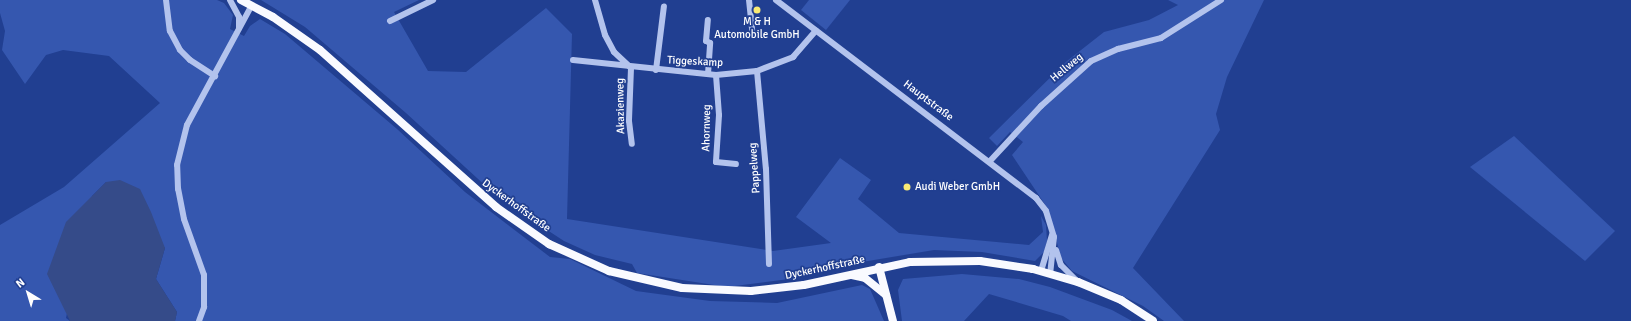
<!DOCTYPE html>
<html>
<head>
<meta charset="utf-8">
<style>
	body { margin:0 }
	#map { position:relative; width:1631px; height:321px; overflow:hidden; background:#213f91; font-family:Signika,sans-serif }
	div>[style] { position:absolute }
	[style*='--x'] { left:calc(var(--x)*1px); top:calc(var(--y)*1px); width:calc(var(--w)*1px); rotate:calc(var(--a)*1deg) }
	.green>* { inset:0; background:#3557af }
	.water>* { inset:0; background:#354b89 }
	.minor>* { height:6px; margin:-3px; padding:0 3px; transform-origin:3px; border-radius:3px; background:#b3c3ed }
	.major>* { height:8px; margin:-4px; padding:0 4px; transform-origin:4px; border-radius:4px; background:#f9faff }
	.dots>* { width:11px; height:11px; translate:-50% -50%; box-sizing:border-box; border:2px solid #213f91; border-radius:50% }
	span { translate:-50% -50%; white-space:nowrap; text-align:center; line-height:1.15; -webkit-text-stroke:3.5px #213f91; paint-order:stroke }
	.poi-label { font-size:11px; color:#fff }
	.left { translate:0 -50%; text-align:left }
	.street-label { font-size:11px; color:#fff }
	.north { position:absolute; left:8px; top:273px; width:40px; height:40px; -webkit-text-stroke:3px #213f91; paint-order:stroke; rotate:322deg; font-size:11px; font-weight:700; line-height:16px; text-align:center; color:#fff }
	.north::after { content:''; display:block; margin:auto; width:14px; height:18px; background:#fff; clip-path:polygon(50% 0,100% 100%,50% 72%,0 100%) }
</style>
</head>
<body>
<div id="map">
	<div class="green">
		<div style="clip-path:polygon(0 0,217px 0,224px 3px,233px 15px,230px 29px,244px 36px,250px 26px,260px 19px,285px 34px,397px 129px,465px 192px,550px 257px,570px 259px,636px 291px,710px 301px,777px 303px,862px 285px,870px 289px,884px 321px,175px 321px,177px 312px,156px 279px,165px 248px,106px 182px,92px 196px,66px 318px,70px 321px,0 321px,0 225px,64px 187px,160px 103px,109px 56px,63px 50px,46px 55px,25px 84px,2px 50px,5px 31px,0 13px)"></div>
		<div style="clip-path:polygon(261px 0,419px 0,394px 12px,428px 71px,466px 72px,546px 8px,572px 34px,567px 219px,773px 251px,831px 243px,796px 217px,840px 158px,871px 180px,858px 199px,899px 233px,1029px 245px,1043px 232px,1041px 216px,1046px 225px,1047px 241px,1044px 252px,1035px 261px,982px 252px,934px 250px,838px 266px,789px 279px,727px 287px,637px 273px,632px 264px,595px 255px,564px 241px,501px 200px,406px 113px,305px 27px)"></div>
		<div style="clip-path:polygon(809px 0,850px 0,826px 30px,801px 10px)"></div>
		<div style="clip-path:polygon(1168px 0,1264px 0,1227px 77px,1216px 114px,1220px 130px,1133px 268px,1184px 321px,1164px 321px,1143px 306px,1072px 271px,1061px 258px,1048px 209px,1012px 155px,1023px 142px,1010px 132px,997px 146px,989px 138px,1067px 61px,1104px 32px,1149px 20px,1178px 5px)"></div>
		<div style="clip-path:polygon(1514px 136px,1615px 231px,1585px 261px,1470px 167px)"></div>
		<div style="clip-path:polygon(962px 274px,1019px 279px,1050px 287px,1112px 310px,1132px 321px,1071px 321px,1063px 316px,989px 294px,964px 321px,902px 321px,898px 290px,903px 279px)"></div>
	</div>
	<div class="water">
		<div style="clip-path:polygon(120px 180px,140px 189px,151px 212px,165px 248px,156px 279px,177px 312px,175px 321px,70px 321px,47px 274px,66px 222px,106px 182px)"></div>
	</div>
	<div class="minor">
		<div style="--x:166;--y:0;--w:31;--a:83"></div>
		<div style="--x:170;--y:31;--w:21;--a:62"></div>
		<div style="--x:180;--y:50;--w:14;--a:45"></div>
		<div style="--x:190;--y:60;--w:30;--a:33"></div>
		<div style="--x:230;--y:0;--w:19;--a:62"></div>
		<div style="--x:239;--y:17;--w:11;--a:90"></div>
		<div style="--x:595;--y:0;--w:36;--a:74"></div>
		<div style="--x:605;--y:35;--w:19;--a:62"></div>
		<div style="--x:614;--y:52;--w:23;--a:43"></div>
		<div style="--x:631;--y:68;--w:53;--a:92.2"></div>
		<div style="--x:629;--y:121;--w:23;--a:83"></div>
		<div style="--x:749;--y:0;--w:31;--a:84"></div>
		<div style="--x:776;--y:0;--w:327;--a:37.3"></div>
		<div style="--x:1036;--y:198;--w:16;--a:52"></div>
		<div style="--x:1046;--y:211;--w:27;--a:73"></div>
		<div style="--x:1054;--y:237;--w:36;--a:96"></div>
		<div style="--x:390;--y:21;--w:48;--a:-26"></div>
		<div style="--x:573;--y:60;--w:144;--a:6"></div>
		<div style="--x:716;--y:75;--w:41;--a:-5.6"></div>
		<div style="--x:757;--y:71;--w:39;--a:-21"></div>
		<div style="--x:793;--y:57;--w:35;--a:-49"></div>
		<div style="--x:656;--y:70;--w:64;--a:-82.9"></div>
		<div style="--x:757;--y:71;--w:98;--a:84.8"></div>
		<div style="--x:766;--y:169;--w:95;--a:88.2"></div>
		<div style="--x:708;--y:74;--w:31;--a:-86"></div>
		<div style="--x:710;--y:43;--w:4;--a:-153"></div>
		<div style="--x:706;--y:41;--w:21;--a:-85"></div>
		<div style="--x:716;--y:75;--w:40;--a:85.7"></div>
		<div style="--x:719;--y:115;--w:47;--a:93.7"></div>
		<div style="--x:716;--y:162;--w:20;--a:6"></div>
		<div style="--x:990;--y:161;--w:75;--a:-47.2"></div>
		<div style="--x:1041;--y:106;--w:67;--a:-42"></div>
		<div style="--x:1091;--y:61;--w:30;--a:-24"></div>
		<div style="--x:1118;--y:49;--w:44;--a:-14.3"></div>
		<div style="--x:1161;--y:38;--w:71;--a:-32.3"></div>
		<div style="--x:1056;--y:250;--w:16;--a:72"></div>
		<div style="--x:1061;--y:265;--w:23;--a:45"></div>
		<div style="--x:1041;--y:271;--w:38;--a:-73"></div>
		<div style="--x:199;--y:321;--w:15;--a:-70"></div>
		<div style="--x:204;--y:307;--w:32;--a:-90"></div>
		<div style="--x:204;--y:275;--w:59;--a:-109.7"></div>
		<div style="--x:184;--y:219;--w:31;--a:-101"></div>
		<div style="--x:178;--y:189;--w:24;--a:-92"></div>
		<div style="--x:177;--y:165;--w:41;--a:-76"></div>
		<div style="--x:187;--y:125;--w:136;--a:-61.6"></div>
	</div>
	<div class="major">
		<div style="--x:241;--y:0;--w:36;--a:28"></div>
		<div style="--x:273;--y:17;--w:57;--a:35.1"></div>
		<div style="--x:320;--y:50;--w:236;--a:41.7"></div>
		<div style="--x:496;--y:207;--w:65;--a:34.9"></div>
		<div style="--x:549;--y:244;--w:66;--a:24.2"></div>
		<div style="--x:609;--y:271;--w:75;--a:13.1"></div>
		<div style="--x:682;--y:288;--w:69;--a:2.5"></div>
		<div style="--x:751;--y:291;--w:53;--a:-6.5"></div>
		<div style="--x:804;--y:285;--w:108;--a:-12.2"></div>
		<div style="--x:910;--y:262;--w:70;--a:-0.8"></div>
		<div style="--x:980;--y:261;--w:54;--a:8.6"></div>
		<div style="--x:1033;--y:269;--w:47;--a:16.1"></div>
		<div style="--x:1078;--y:282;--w:47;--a:22.7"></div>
		<div style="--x:1121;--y:300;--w:38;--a:33"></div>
		<div style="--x:879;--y:267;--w:56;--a:75.5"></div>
		<div style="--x:852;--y:275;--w:13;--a:13"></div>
		<div style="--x:865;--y:278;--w:27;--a:39"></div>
	</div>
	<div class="dots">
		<div style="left:757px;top:10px;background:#f9ea74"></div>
		<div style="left:907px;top:187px;background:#f9ea74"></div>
	</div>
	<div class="poi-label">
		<span style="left:757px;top:29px">M &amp; H<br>Automobile GmbH</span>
		<span class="left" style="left:915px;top:187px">Audi Weber GmbH</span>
	</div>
	<div class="street-label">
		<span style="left:695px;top:62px;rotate:3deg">Tiggeskamp</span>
		<span style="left:1067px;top:68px;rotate:-40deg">Hellweg</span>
		<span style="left:928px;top:101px;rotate:37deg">Hauptstraße</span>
		<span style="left:621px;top:106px;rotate:-91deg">Akazienweg</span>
		<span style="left:707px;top:128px;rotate:-89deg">Ahornweg</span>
		<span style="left:755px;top:168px;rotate:-94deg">Pappelweg</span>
		<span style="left:516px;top:206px;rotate:36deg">Dyckerhoffstraße</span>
		<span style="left:825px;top:268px;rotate:-12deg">Dyckerhoffstraße</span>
	</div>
	<div class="north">N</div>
</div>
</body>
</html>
